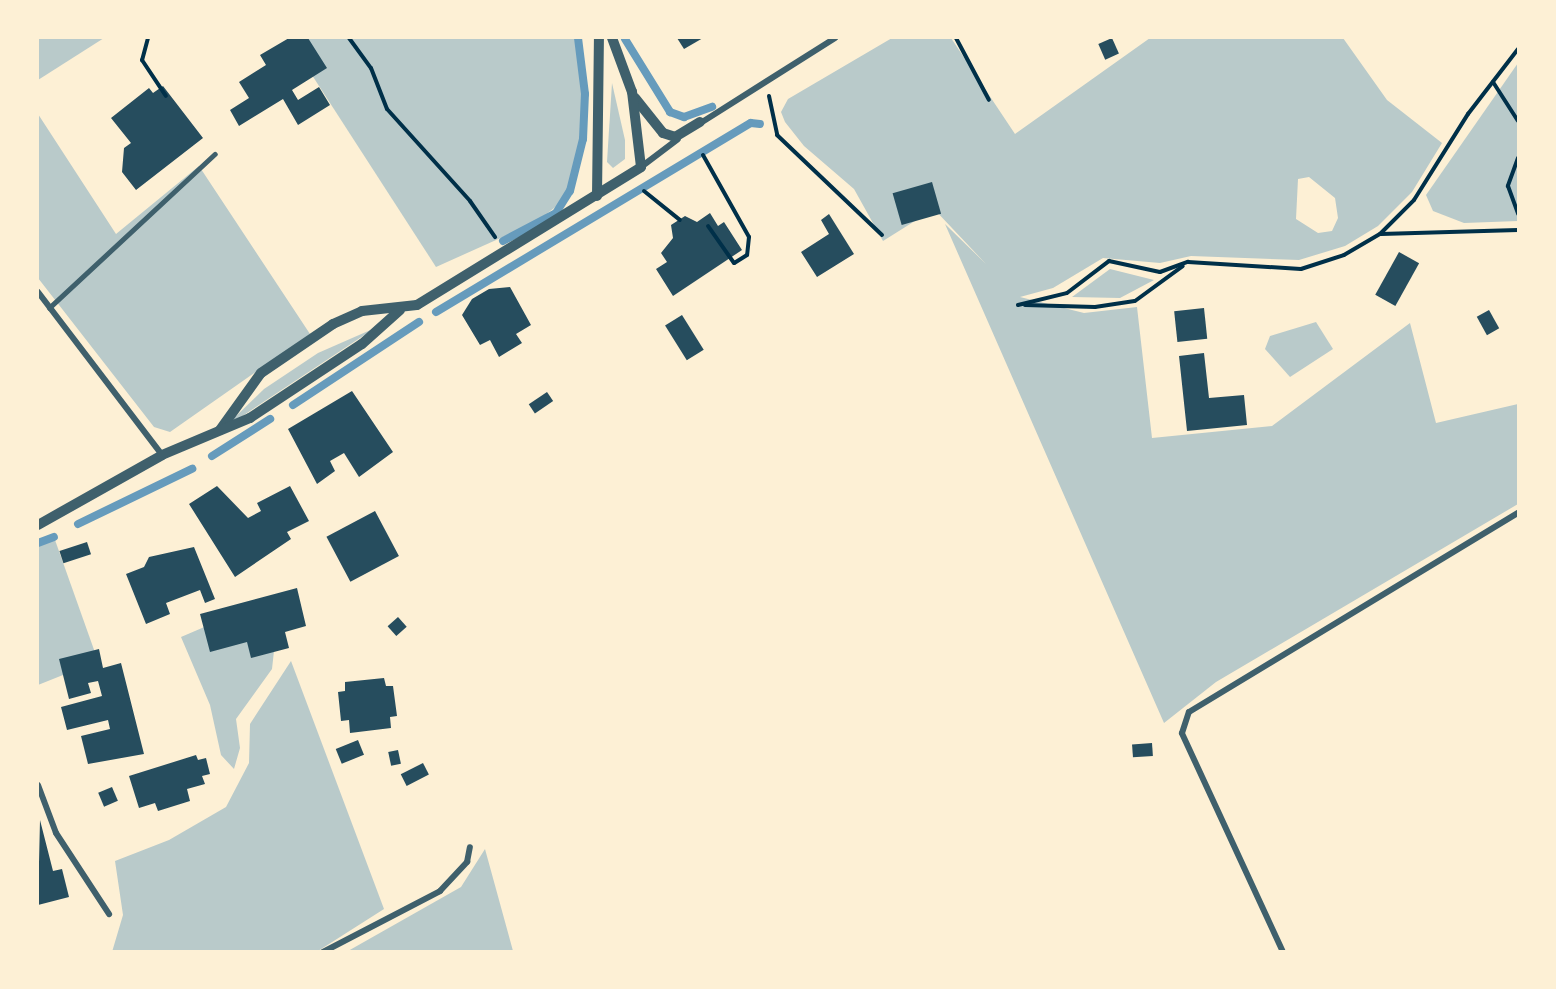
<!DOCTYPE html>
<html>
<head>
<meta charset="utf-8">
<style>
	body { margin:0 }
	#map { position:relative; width:1556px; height:989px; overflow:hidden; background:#fdf0d5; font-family:"Open Sans",sans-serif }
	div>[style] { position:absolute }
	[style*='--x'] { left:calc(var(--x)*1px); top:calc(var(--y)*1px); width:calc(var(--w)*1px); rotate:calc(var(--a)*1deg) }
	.green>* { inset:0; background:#b9caca }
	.stream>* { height:8px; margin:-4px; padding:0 4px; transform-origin:4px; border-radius:4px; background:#669bbc }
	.building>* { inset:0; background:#264d5e; transform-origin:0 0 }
	.path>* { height:4px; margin:-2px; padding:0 2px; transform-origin:2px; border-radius:2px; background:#003049 }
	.service>* { height:4.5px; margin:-2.25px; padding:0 2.25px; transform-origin:2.25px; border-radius:2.25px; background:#3f606c }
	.minor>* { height:6px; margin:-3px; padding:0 3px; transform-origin:3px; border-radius:3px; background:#3f606c }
	.tertiary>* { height:10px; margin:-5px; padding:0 5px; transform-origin:5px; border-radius:5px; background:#3f606c }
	span { translate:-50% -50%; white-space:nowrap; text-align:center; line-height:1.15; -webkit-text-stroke:4.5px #fdf0d5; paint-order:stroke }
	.frame { position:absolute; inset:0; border:39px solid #fdf0d5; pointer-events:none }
</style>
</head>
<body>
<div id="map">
	<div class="green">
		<div style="clip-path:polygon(38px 38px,104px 38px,38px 80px)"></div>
		<div style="clip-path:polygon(288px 38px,579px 38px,588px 114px,567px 198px,536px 222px,436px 267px)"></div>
		<div style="clip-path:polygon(evenodd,892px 38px,951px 38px,1015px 134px,1150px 38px,1343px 38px,1387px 100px,1442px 143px,1412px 192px,1378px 226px,1345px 246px,1299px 260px,1191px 256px,1160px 263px,1103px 258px,1053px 288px,1020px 297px,1084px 313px,1137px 307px,1152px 438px,1272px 426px,1410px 323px,1436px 423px,1518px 404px,1518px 504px,1216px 682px,1164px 723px,945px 224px,986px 264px,934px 209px,883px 241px,854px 189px,804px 146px,785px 122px,781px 112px,788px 99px,892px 38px,1309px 177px,1335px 198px,1338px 218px,1332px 231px,1318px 233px,1296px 219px,1298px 179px,1309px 177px)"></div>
		<div style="clip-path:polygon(1518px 63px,1518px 221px,1464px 223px,1433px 211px,1426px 195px)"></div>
		<div style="clip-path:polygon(612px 83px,625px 140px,625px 159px,613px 168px,607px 162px)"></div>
		<div style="clip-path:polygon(38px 114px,116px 234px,199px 166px,310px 334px,170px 432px,154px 427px,38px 278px)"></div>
		<div style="clip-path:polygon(1110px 269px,1154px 280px,1120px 298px,1072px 297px)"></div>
		<div style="clip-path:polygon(1316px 322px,1333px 349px,1290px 377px,1265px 349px,1270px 336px)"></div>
		<div style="clip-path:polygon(375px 328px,238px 419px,232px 420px,264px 389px,318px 353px)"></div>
		<div style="clip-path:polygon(55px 540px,98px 661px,38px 685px,38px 546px)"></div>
		<div style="clip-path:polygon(230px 616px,274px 651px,272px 669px,236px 719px,240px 748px,234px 769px,221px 755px,210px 705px,181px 637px)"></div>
		<div style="clip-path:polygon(291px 661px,384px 909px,318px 951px,112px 952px,123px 915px,115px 861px,169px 840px,226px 807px,249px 763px,250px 724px)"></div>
		<div style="clip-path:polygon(485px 849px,513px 951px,348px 951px,461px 887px)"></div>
	</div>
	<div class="stream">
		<div style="--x:625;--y:39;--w:86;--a:58.3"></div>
		<div style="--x:670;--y:112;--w:15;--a:20"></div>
		<div style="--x:684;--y:117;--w:30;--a:-20"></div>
		<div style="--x:503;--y:241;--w:60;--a:-27.8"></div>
		<div style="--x:556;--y:213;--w:26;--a:-58"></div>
		<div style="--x:570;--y:191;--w:54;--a:-76"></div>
		<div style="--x:583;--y:139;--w:45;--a:-87.5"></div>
		<div style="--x:585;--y:94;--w:56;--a:-97.1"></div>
		<div style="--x:436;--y:312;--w:367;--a:-31"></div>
		<div style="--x:751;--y:123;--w:9;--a:6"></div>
		<div style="--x:293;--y:405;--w:151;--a:-33.4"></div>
		<div style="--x:212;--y:456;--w:69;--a:-32.5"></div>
		<div style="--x:78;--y:524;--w:127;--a:-25.8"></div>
		<div style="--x:38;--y:543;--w:17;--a:-21"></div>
	</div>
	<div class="building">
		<div style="clip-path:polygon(289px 38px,308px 38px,327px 68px,292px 90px,298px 100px,319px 87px,330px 105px,298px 125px,283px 99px,239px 126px,230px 110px,249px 98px,239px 82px,266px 65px,260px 55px)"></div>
		<div style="clip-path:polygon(677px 38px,703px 38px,684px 49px)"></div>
		<div style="left:1112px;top:38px;width:17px;height:15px;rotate:66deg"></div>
		<div style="clip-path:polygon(163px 86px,203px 138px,136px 190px,122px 172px,124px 148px,131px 143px,111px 118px,149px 88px,153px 93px)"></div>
		<div style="left:932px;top:182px;width:33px;height:41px;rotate:74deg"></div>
		<div style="clip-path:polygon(710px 213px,718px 226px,724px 222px,742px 250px,673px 296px,656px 269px,667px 262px,661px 253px,673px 238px,671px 225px,685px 216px,697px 222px)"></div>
		<div style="clip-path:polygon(829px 214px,854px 254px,817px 277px,801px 252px,829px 234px,821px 220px)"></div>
		<div style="left:1399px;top:252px;width:23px;height:49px;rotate:29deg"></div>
		<div style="clip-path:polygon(510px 287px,531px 325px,516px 334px,522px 343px,499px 357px,490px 340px,480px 345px,462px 315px,472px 299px,489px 289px)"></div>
		<div style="left:1204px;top:308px;width:31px;height:30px;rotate:84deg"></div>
		<div style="left:1489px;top:310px;width:21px;height:14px;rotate:61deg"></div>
		<div style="left:682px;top:315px;width:41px;height:20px;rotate:58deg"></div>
		<div style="clip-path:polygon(1204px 353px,1209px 398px,1244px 395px,1247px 425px,1187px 431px,1179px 356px)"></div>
		<div style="clip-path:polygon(352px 391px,393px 452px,359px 477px,344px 453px,330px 461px,335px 471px,317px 484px,288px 429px)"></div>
		<div style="left:547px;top:392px;width:11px;height:22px;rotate:56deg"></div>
		<div style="clip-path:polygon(217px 486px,248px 518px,261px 511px,257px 503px,290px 486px,309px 521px,287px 532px,291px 539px,235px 577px,189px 504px)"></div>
		<div style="left:375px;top:511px;width:51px;height:55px;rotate:62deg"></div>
		<div style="left:87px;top:542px;width:13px;height:29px;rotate:72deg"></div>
		<div style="clip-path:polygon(194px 547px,215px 599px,205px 603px,200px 590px,166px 603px,170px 614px,146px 624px,126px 574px,144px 567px,149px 557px)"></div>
		<div style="clip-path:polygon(297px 588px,306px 626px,285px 632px,289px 648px,251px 658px,247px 642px,210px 652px,200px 614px)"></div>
		<div style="left:398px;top:617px;width:13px;height:14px;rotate:48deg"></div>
		<div style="clip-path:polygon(99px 649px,103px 668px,121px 663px,144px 754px,88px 764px,81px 736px,110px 729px,108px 720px,67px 730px,61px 707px,102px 696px,98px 681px,88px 683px,91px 693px,69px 699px,59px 659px)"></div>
		<div style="clip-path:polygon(384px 678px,386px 686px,393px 686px,397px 716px,390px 717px,391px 728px,350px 733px,349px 720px,341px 721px,338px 692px,345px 691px,345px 682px)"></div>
		<div style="left:358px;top:740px;width:16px;height:24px;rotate:68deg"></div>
		<div style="left:1152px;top:743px;width:13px;height:20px;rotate:86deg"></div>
		<div style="left:398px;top:750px;width:14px;height:10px;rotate:78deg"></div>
		<div style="clip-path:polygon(196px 755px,198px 760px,206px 758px,210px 774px,202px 776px,205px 784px,187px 789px,190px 801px,158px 811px,155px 803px,139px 808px,129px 776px)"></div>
		<div style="left:423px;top:763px;width:13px;height:25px;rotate:63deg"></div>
		<div style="left:112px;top:787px;width:15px;height:15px;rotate:67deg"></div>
		<div style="clip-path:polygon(40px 820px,53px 871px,62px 869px,69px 897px,38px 905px)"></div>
	</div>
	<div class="path">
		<div style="--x:148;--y:38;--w:23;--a:105"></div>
		<div style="--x:142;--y:60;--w:43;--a:56.3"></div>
		<div style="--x:349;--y:38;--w:37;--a:54"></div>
		<div style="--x:371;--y:68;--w:44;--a:68.7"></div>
		<div style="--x:387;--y:109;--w:124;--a:47.9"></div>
		<div style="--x:470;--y:201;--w:44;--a:55.2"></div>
		<div style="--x:956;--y:38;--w:70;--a:62"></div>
		<div style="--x:1493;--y:82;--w:46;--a:57.3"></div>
		<div style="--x:769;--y:96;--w:40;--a:78"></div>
		<div style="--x:777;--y:135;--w:145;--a:43.6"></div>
		<div style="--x:703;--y:155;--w:94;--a:60.7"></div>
		<div style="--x:749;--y:237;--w:18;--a:96"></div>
		<div style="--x:747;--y:255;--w:15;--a:148"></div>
		<div style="--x:734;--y:263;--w:45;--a:-125.1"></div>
		<div style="--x:1518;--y:158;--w:30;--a:110"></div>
		<div style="--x:1508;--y:186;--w:30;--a:70"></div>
		<div style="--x:644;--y:191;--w:46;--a:38.9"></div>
		<div style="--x:1381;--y:234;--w:137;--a:-1.7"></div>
		<div style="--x:1018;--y:305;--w:50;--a:-13.8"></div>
		<div style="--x:1067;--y:293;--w:53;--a:-37.3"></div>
		<div style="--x:1109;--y:261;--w:52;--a:12.2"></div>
		<div style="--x:1160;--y:272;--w:30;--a:-20"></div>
		<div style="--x:1188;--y:262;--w:113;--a:3.5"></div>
		<div style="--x:1301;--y:269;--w:45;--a:-18"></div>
		<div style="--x:1344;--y:255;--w:42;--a:-30.3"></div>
		<div style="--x:1380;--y:234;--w:48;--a:-45"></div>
		<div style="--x:1414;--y:200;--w:102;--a:-57.9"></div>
		<div style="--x:1468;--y:114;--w:82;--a:-52.4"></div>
		<div style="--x:1025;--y:305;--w:70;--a:1.6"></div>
		<div style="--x:1095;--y:307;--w:40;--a:-8.5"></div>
		<div style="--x:1135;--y:301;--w:59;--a:-36.1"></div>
	</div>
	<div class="service">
		<div style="--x:49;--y:308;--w:226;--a:-42.9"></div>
	</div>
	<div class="minor">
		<div style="--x:699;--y:124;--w:161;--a:-32.3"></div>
		<div style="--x:641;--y:167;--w:46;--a:-37.1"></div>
		<div style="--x:38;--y:292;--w:205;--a:52.7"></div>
		<div style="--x:38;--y:785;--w:51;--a:69.4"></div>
		<div style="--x:56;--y:833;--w:97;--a:56.8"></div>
		<div style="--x:323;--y:952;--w:132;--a:-27.5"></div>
		<div style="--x:440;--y:891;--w:40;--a:-47"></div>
		<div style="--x:467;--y:862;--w:15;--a:-79"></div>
		<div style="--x:1283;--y:952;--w:241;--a:-114.8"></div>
		<div style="--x:1182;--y:733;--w:22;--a:-72"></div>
		<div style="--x:1189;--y:712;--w:385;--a:-31.2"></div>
	</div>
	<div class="tertiary">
		<div style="--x:635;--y:98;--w:45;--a:51.3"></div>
		<div style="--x:663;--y:133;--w:13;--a:18"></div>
		<div style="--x:675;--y:137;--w:29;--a:-31"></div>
		<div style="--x:597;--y:196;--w:158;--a:-89.3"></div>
		<div style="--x:220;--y:430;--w:70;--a:-54.3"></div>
		<div style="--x:261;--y:373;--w:87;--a:-34.2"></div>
		<div style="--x:333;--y:324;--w:32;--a:-24"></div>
		<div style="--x:362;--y:311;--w:55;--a:-6.2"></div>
		<div style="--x:417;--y:305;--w:263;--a:-31.6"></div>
		<div style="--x:641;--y:167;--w:76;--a:-96.8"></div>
		<div style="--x:632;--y:92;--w:58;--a:-110.3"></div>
		<div style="--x:38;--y:525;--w:142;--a:-29.4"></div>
		<div style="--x:162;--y:455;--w:95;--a:-22.8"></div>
		<div style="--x:250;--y:418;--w:134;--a:-33.5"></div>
		<div style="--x:362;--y:344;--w:51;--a:-41.8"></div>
	</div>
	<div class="frame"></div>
</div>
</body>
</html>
